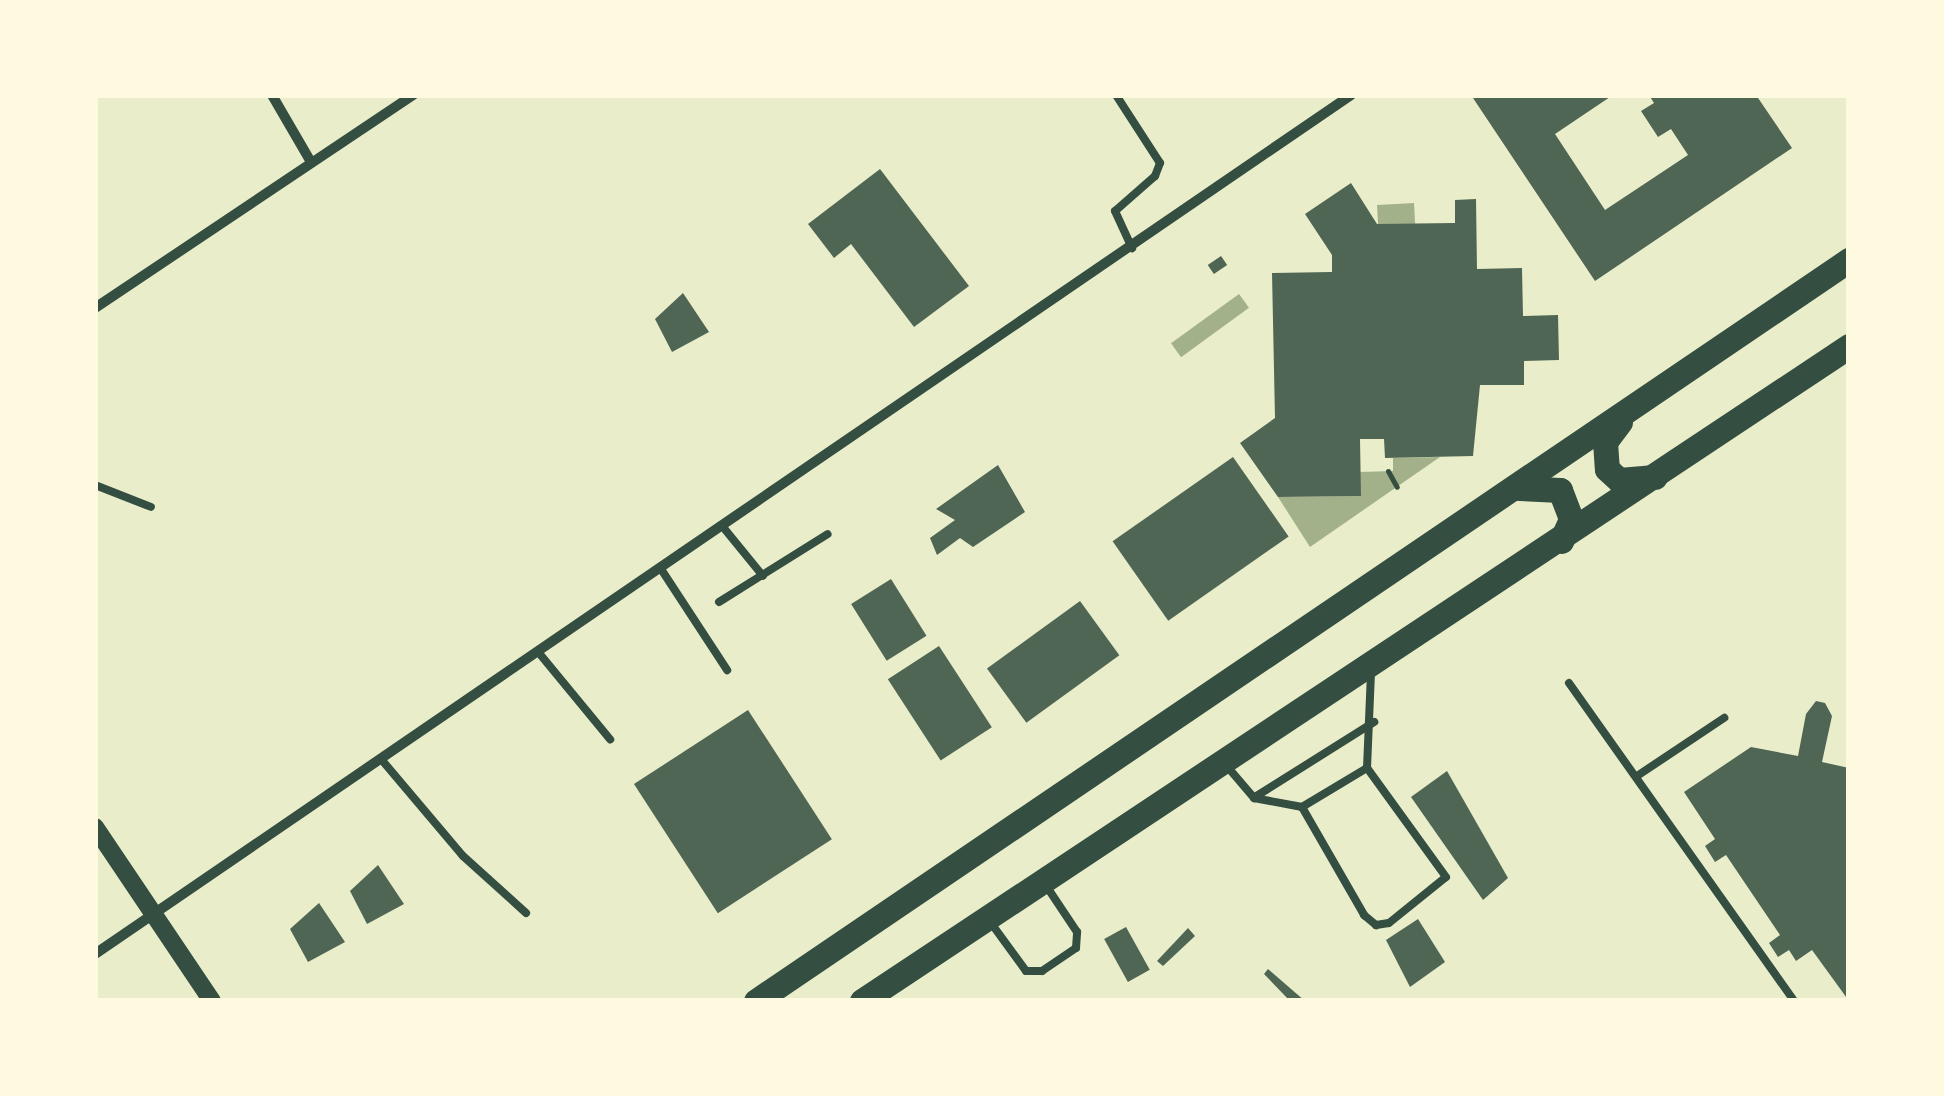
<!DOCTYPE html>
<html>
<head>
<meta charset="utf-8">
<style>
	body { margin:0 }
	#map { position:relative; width:1944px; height:1096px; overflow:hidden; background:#e9edc9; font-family:"Times New Roman",serif }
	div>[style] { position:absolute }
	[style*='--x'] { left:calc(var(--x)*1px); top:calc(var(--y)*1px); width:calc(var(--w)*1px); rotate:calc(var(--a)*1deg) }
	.water>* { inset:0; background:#a3b18a; transform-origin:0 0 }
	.building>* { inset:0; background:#4f6655; transform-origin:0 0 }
	.path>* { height:5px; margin:-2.5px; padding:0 2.5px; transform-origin:2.5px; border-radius:2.5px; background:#344e41 }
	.service>* { height:8px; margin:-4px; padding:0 4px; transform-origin:4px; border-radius:4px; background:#344e41 }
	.minor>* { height:10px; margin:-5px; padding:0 5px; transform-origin:5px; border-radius:5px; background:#344e41 }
	.tertiary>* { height:18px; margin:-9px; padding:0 9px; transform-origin:9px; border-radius:9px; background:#344e41 }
	.primary>* { height:25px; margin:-12.5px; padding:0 12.5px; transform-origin:12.5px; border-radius:12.5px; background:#344e41 }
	span { translate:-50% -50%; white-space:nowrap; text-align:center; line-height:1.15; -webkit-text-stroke:8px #fefae0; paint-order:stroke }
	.frame { position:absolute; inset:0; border:98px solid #fefae0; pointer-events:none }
</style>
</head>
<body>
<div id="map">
	<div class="water">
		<div style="left:1414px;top:203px;width:21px;height:37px;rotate:87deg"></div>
		<div style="left:1239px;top:294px;width:17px;height:84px;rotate:54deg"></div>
		<div style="clip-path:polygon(1440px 457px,1310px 547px,1278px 497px,1360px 496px,1360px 472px,1393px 471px,1393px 458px)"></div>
	</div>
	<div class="building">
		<div style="clip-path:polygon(1471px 95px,1613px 95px,1555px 134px,1605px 210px,1688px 155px,1671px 129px,1658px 137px,1641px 111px,1654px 103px,1649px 95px,1756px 95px,1792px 148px,1595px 281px)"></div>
		<div style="clip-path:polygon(880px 169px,969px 286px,914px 327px,851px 244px,834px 258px,808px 224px)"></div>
		<div style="clip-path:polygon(1351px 183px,1377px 224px,1455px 223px,1455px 200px,1476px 199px,1477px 269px,1522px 268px,1523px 316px,1558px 315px,1559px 360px,1524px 361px,1524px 385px,1480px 385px,1473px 456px,1385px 458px,1384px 439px,1360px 439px,1361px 496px,1278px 497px,1240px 443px,1275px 418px,1272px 273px,1332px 272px,1332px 255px,1305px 214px)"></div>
		<div style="left:1221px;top:256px;width:11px;height:16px;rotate:56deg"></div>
		<div style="clip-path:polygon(683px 293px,709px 332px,672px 352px,655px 319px)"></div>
		<div style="left:1233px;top:457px;width:97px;height:147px;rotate:55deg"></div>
		<div style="clip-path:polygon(998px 465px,1025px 512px,973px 547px,960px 538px,937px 555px,930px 538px,955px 520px,936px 509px)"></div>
		<div style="left:891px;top:579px;width:67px;height:47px;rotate:58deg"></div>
		<div style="left:1080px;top:601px;width:67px;height:115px;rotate:54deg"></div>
		<div style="left:939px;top:646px;width:97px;height:61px;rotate:57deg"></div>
		<div style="clip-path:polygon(1816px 701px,1825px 703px,1832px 716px,1822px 762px,1849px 768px,1849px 1001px,1812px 950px,1796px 961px,1789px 950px,1778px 957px,1769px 943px,1780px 935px,1726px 855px,1715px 862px,1705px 846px,1715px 839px,1684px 792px,1751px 747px,1798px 756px,1806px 714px)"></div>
		<div style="left:748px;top:710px;width:154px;height:136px;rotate:57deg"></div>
		<div style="clip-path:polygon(1447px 771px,1508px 878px,1483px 900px,1411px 797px)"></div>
		<div style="clip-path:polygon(378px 865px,404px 904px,367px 924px,350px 891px)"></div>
		<div style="clip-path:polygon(319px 903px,345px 942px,308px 962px,290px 929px)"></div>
		<div style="clip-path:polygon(1418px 919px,1445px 962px,1410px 987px,1386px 940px)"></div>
		<div style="left:1126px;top:927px;width:49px;height:25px;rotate:61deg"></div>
		<div style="clip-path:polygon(1188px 928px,1195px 936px,1163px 966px,1157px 961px)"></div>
		<div style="clip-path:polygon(1268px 969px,1305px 1001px,1290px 1001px,1264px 974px)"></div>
	</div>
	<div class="path">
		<div style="--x:1388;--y:471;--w:18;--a:61"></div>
	</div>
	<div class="service">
		<div style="--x:1116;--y:95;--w:81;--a:57.1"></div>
		<div style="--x:1160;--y:163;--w:14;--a:111"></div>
		<div style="--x:1155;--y:176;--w:53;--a:138.8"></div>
		<div style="--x:1115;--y:211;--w:41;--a:65.3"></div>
		<div style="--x:95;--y:485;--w:60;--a:21.4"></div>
		<div style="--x:723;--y:527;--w:63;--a:50.8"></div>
		<div style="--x:661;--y:569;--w:121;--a:56.8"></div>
		<div style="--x:719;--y:602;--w:128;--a:-32"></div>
		<div style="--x:539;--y:653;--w:112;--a:50.5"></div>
		<div style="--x:1569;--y:683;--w:390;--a:54.7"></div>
		<div style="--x:381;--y:759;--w:127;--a:49.8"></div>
		<div style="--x:463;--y:856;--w:85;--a:42.1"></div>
		<div style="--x:1225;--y:764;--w:45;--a:49.5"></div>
		<div style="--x:1254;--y:798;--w:49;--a:10.6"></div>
		<div style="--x:1302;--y:807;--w:76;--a:-31"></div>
		<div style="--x:1367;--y:768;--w:96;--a:-87.6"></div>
		<div style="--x:1637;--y:776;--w:105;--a:-33.7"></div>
		<div style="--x:1255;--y:797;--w:141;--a:-32.2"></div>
		<div style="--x:1302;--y:807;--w:125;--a:60.1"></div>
		<div style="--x:1364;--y:915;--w:16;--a:40"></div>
		<div style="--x:1376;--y:925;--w:13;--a:-9"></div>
		<div style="--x:1389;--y:923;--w:73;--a:-38.9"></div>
		<div style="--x:1446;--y:877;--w:135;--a:-125.9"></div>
		<div style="--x:991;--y:923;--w:59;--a:53.9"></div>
		<div style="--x:1026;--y:971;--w:16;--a:0"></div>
		<div style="--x:1042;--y:971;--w:41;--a:-34.1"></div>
		<div style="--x:1076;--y:948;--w:16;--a:-86"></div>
		<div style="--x:1077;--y:932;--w:58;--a:-123.7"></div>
	</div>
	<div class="minor">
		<div style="--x:272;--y:95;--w:78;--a:59.8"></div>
		<div style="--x:95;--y:308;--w:383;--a:-33.8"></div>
		<div style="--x:95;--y:954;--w:1522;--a:-34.37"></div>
	</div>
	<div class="tertiary">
		<div style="--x:95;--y:827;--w:210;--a:56.1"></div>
	</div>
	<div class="primary">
		<div style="--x:1620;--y:422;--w:25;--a:127"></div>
		<div style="--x:1605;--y:442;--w:27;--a:86"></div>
		<div style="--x:1607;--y:469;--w:16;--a:43"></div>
		<div style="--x:1619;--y:480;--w:36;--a:-5"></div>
		<div style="--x:1519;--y:488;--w:41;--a:2.8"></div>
		<div style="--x:1560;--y:490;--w:31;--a:69"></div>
		<div style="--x:1571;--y:519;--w:24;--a:114"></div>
		<div style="--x:756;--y:1001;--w:1321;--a:-34.14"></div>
		<div style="--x:862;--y:1001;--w:1185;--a:-33.57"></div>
	</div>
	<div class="frame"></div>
</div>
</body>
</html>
